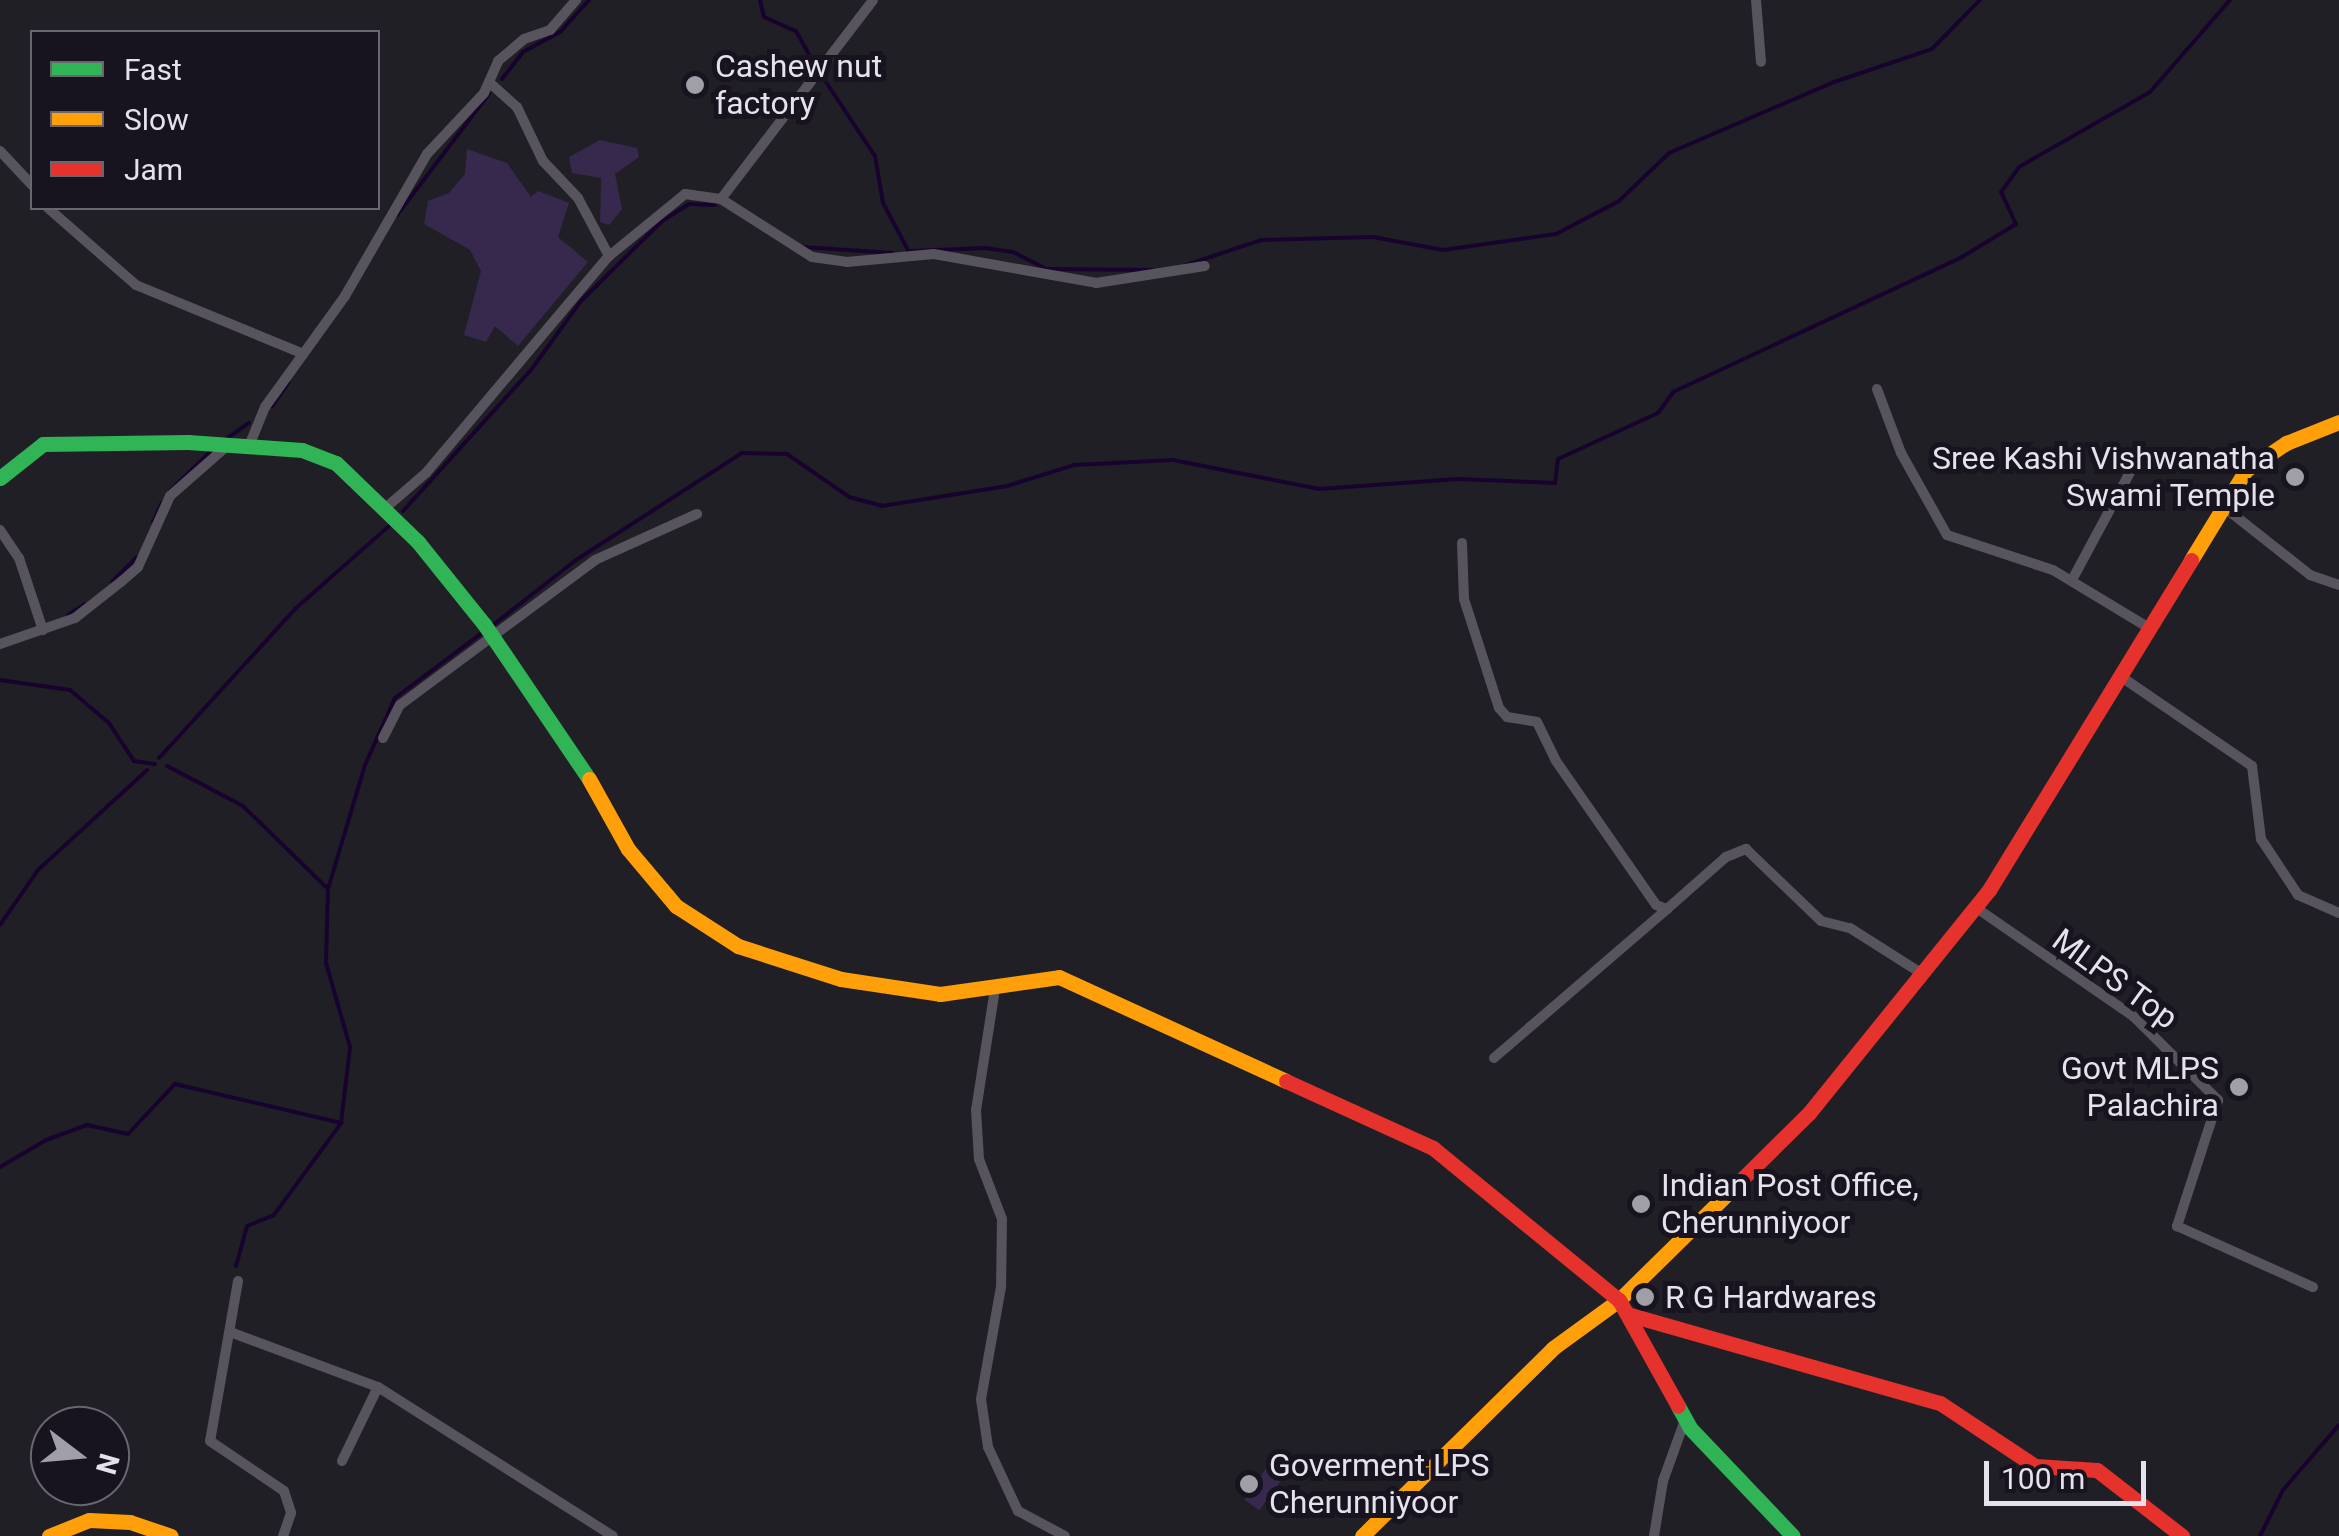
<!DOCTYPE html>
<html>
<head>
<meta charset="utf-8">
<style>
	body { margin:0 }
	#map { position:relative; width:2339px; height:1536px; overflow:hidden; background:#211f26; font-family:Roboto,sans-serif }
	div>[style] { position:absolute }
	[style*='--x'] { left:calc(var(--x)*1px); top:calc(var(--y)*1px); width:calc(var(--w)*1px); rotate:calc(var(--a)*1deg) }
	.green>* { inset:0; background:#37284e; transform-origin:0 0 }
	.stream>* { height:4px; margin:-2px; padding:0 2px; transform-origin:2px; border-radius:2px; background:#18032f }
	.street>* { height:10px; margin:-5px; padding:0 5px; transform-origin:5px; border-radius:5px; background:#58545e }
	.fast>* { height:15px; margin:-7.5px; padding:0 7.5px; transform-origin:7.5px; border-radius:7.5px; background:#30b455 }
	.slow>* { height:15px; margin:-7.5px; padding:0 7.5px; transform-origin:7.5px; border-radius:7.5px; background:#ff9f0a }
	.jam>* { height:15px; margin:-7.5px; padding:0 7.5px; transform-origin:7.5px; border-radius:7.5px; background:#e5322d }
	.dots>* { width:28px; height:28px; translate:-50% -50%; box-sizing:border-box; border:5px solid #17131f; border-radius:50% }
	span { translate:-50% -50%; white-space:nowrap; text-align:center; line-height:1.15; -webkit-text-stroke:10px #17131f; paint-order:stroke }
	.poi-label { font-size:32px; color:#e5e2ec }
	.left { translate:0 -50%; text-align:left }
	.right { translate:-100% -50%; text-align:right }
	.street-label { font-size:32px; color:#e5e2ec }
	.legend { position:absolute; left:30px; top:30px; width:350px; height:180px; box-sizing:border-box; background:#17131f; border:2px solid #696671; margin:0; padding:12px 18px; list-style:none; font-size:30px; color:#e5e2ec }
	.legend li { display:flex; align-items:center; gap:20px; height:50px }
	.legend b { width:50px; border:2px solid #696671 }
	.north { position:absolute; left:30px; top:1406px; width:100px; height:100px; box-sizing:border-box; background:#17131f; border:2px solid #696671; border-radius:50%; rotate:106deg; font-size:28px; font-weight:700; line-height:40px; text-align:center; color:#e5e2ec }
	.north::after { content:''; display:block; margin:auto; width:35px; height:45px; background:#a09ea7; clip-path:polygon(50% 0,100% 100%,50% 72%,0 100%) }
	.scale { position:absolute; left:1984px; top:1461px; width:162px; height:45px; box-sizing:border-box; border:5px solid #e5e2ec; border-top:0; padding-left:12px; font-size:30px; line-height:35px; white-space:nowrap; color:#e5e2ec; -webkit-text-stroke:8px #17131f; paint-order:stroke }
</style>
</head>
<body>
<div id="map">
	<div class="green">
		<div style="clip-path:polygon(600px 140px,637px 148px,639px 157px,615px 174px,622px 209px,609px 225px,600px 222px,601px 178px,572px 173px,569px 157px)"></div>
		<div style="clip-path:polygon(467px 149px,507px 163px,531px 197px,538px 191px,569px 203px,558px 237px,588px 262px,518px 346px,495px 326px,486px 342px,464px 335px,481px 271px,470px 250px,424px 224px,428px 201px,449px 193px,465px 174px)"></div>
		<div style="left:1268px;top:1466px;width:19px;height:41px;rotate:36deg"></div>
	</div>
	<div class="stream">
		<div style="--x:760;--y:0;--w:17;--a:77"></div>
		<div style="--x:764;--y:17;--w:35;--a:24"></div>
		<div style="--x:796;--y:31;--w:33;--a:61"></div>
		<div style="--x:822;--y:76;--w:96;--a:56.5"></div>
		<div style="--x:875;--y:156;--w:48;--a:80.3"></div>
		<div style="--x:883;--y:203;--w:55;--a:62"></div>
		<div style="--x:502;--y:79;--w:34;--a:-52"></div>
		<div style="--x:523;--y:52;--w:42;--a:-28.4"></div>
		<div style="--x:560;--y:32;--w:43;--a:-47.8"></div>
		<div style="--x:397;--y:215;--w:152;--a:-52.8"></div>
		<div style="--x:803;--y:247;--w:90;--a:3.8"></div>
		<div style="--x:912;--y:251;--w:73;--a:-2.4"></div>
		<div style="--x:985;--y:248;--w:28;--a:8"></div>
		<div style="--x:1013;--y:252;--w:37;--a:27"></div>
		<div style="--x:1046;--y:269;--w:106;--a:0.5"></div>
		<div style="--x:1186;--y:265;--w:79;--a:-18.4"></div>
		<div style="--x:1261;--y:240;--w:112;--a:-1.5"></div>
		<div style="--x:1373;--y:237;--w:71;--a:10.5"></div>
		<div style="--x:1443;--y:250;--w:114;--a:-8.1"></div>
		<div style="--x:1556;--y:234;--w:71;--a:-27.6"></div>
		<div style="--x:1619;--y:201;--w:69;--a:-43.8"></div>
		<div style="--x:1669;--y:153;--w:180;--a:-23.3"></div>
		<div style="--x:1834;--y:82;--w:103;--a:-18.6"></div>
		<div style="--x:1932;--y:49;--w:69;--a:-45.6"></div>
		<div style="--x:272;--y:406;--w:29;--a:-55"></div>
		<div style="--x:226;--y:439;--w:28;--a:-35"></div>
		<div style="--x:170;--y:491;--w:60;--a:-44.3"></div>
		<div style="--x:403;--y:511;--w:190;--a:-47.8"></div>
		<div style="--x:531;--y:370;--w:85;--a:-54.1"></div>
		<div style="--x:581;--y:301;--w:114;--a:-44.6"></div>
		<div style="--x:662;--y:221;--w:32;--a:-32"></div>
		<div style="--x:689;--y:204;--w:26;--a:2"></div>
		<div style="--x:153;--y:522;--w:21;--a:-65"></div>
		<div style="--x:112;--y:582;--w:35;--a:-45"></div>
		<div style="--x:68;--y:615;--w:20;--a:-33"></div>
		<div style="--x:493;--y:625;--w:105;--a:-38.1"></div>
		<div style="--x:576;--y:560;--w:197;--a:-32.8"></div>
		<div style="--x:742;--y:453;--w:45;--a:1.3"></div>
		<div style="--x:787;--y:454;--w:75;--a:34.7"></div>
		<div style="--x:849;--y:497;--w:34;--a:15"></div>
		<div style="--x:882;--y:506;--w:127;--a:-9.1"></div>
		<div style="--x:1007;--y:486;--w:70;--a:-17.4"></div>
		<div style="--x:1074;--y:465;--w:99;--a:-2.9"></div>
		<div style="--x:1173;--y:460;--w:149;--a:11.2"></div>
		<div style="--x:1319;--y:489;--w:139;--a:-4.1"></div>
		<div style="--x:1458;--y:479;--w:97;--a:2.4"></div>
		<div style="--x:1555;--y:483;--w:24;--a:-83"></div>
		<div style="--x:1558;--y:459;--w:110;--a:-24.7"></div>
		<div style="--x:1658;--y:413;--w:26;--a:-54"></div>
		<div style="--x:1673;--y:392;--w:319;--a:-25"></div>
		<div style="--x:1962;--y:257;--w:63;--a:-31.4"></div>
		<div style="--x:2016;--y:224;--w:35;--a:-115"></div>
		<div style="--x:2001;--y:192;--w:31;--a:-54"></div>
		<div style="--x:2019;--y:167;--w:151;--a:-29.8"></div>
		<div style="--x:2150;--y:92;--w:122;--a:-49"></div>
		<div style="--x:0;--y:680;--w:71;--a:8.1"></div>
		<div style="--x:70;--y:690;--w:51;--a:40.2"></div>
		<div style="--x:109;--y:723;--w:45;--a:56.7"></div>
		<div style="--x:134;--y:761;--w:21;--a:8"></div>
		<div style="--x:159;--y:758;--w:202;--a:-47.6"></div>
		<div style="--x:295;--y:609;--w:125;--a:-41.4"></div>
		<div style="--x:328;--y:889;--w:129;--a:-73.4"></div>
		<div style="--x:365;--y:765;--w:73;--a:-65.9"></div>
		<div style="--x:395;--y:698;--w:109;--a:-36.8"></div>
		<div style="--x:0;--y:925;--w:67;--a:-55.4"></div>
		<div style="--x:38;--y:870;--w:148;--a:-42.5"></div>
		<div style="--x:0;--y:1167;--w:53;--a:-30.4"></div>
		<div style="--x:46;--y:1140;--w:44;--a:-20.1"></div>
		<div style="--x:87;--y:1125;--w:42;--a:12.4"></div>
		<div style="--x:128;--y:1134;--w:69;--a:-46.8"></div>
		<div style="--x:175;--y:1084;--w:171;--a:13.2"></div>
		<div style="--x:341;--y:1123;--w:77;--a:-83.2"></div>
		<div style="--x:350;--y:1047;--w:87;--a:-105.9"></div>
		<div style="--x:326;--y:963;--w:74;--a:-88.5"></div>
		<div style="--x:328;--y:889;--w:119;--a:-135.7"></div>
		<div style="--x:243;--y:806;--w:86;--a:-152.2"></div>
		<div style="--x:236;--y:1266;--w:41;--a:-74.6"></div>
		<div style="--x:247;--y:1226;--w:29;--a:-22"></div>
		<div style="--x:274;--y:1215;--w:114;--a:-53.9"></div>
		<div style="--x:2260;--y:1536;--w:51;--a:-63.4"></div>
		<div style="--x:2283;--y:1490;--w:86;--a:-49.3"></div>
	</div>
	<div class="street">
		<div style="--x:1756;--y:0;--w:62;--a:85.4"></div>
		<div style="--x:489;--y:82;--w:38;--a:42"></div>
		<div style="--x:517;--y:107;--w:60;--a:64.3"></div>
		<div style="--x:543;--y:161;--w:51;--a:46.6"></div>
		<div style="--x:578;--y:198;--w:66;--a:61.9"></div>
		<div style="--x:0;--y:151;--w:47;--a:46.7"></div>
		<div style="--x:721;--y:199;--w:108;--a:32.5"></div>
		<div style="--x:812;--y:257;--w:35;--a:8"></div>
		<div style="--x:847;--y:262;--w:87;--a:-5.3"></div>
		<div style="--x:934;--y:254;--w:165;--a:10.1"></div>
		<div style="--x:1096;--y:283;--w:110;--a:-8.9"></div>
		<div style="--x:48;--y:208;--w:117;--a:41.2"></div>
		<div style="--x:136;--y:285;--w:181;--a:22.4"></div>
		<div style="--x:1877;--y:389;--w:68;--a:69.4"></div>
		<div style="--x:1901;--y:453;--w:94;--a:60.7"></div>
		<div style="--x:1947;--y:535;--w:112;--a:18.3"></div>
		<div style="--x:2053;--y:570;--w:112;--a:31.1"></div>
		<div style="--x:249;--y:446;--w:42;--a:-67.7"></div>
		<div style="--x:265;--y:407;--w:137;--a:-54.2"></div>
		<div style="--x:345;--y:296;--w:164;--a:-60"></div>
		<div style="--x:427;--y:154;--w:83;--a:-46.9"></div>
		<div style="--x:484;--y:93;--w:35;--a:-66"></div>
		<div style="--x:498;--y:61;--w:34;--a:-40"></div>
		<div style="--x:524;--y:39;--w:28;--a:-19"></div>
		<div style="--x:550;--y:30;--w:40;--a:-49"></div>
		<div style="--x:2224;--y:507;--w:110;--a:38.3"></div>
		<div style="--x:2310;--y:575;--w:31;--a:19"></div>
		<div style="--x:383;--y:510;--w:57;--a:-40.7"></div>
		<div style="--x:426;--y:473;--w:284;--a:-49.9"></div>
		<div style="--x:609;--y:256;--w:98;--a:-39.2"></div>
		<div style="--x:685;--y:194;--w:36;--a:8"></div>
		<div style="--x:721;--y:199;--w:250;--a:-52.6"></div>
		<div style="--x:0;--y:530;--w:34;--a:56"></div>
		<div style="--x:19;--y:558;--w:76;--a:71.6"></div>
		<div style="--x:1462;--y:543;--w:56;--a:88"></div>
		<div style="--x:1464;--y:599;--w:114;--a:72.2"></div>
		<div style="--x:1499;--y:708;--w:12;--a:48"></div>
		<div style="--x:1507;--y:717;--w:30;--a:9"></div>
		<div style="--x:1537;--y:722;--w:43;--a:64"></div>
		<div style="--x:1556;--y:761;--w:175;--a:55.2"></div>
		<div style="--x:1656;--y:905;--w:12;--a:20"></div>
		<div style="--x:1667;--y:909;--w:79;--a:-41.4"></div>
		<div style="--x:1726;--y:857;--w:22;--a:-22"></div>
		<div style="--x:1746;--y:849;--w:104;--a:43.8"></div>
		<div style="--x:1821;--y:921;--w:30;--a:14"></div>
		<div style="--x:1850;--y:928;--w:84;--a:32.4"></div>
		<div style="--x:2072;--y:580;--w:135;--a:-61.7"></div>
		<div style="--x:0;--y:644;--w:79;--a:-19.1"></div>
		<div style="--x:75;--y:618;--w:60;--a:-38.2"></div>
		<div style="--x:122;--y:581;--w:21;--a:-41"></div>
		<div style="--x:138;--y:567;--w:78;--a:-65.7"></div>
		<div style="--x:170;--y:496;--w:77;--a:-41.3"></div>
		<div style="--x:2120;--y:676;--w:160;--a:34.3"></div>
		<div style="--x:2252;--y:766;--w:74;--a:83"></div>
		<div style="--x:2261;--y:839;--w:67;--a:56.5"></div>
		<div style="--x:2298;--y:895;--w:45;--a:23.7"></div>
		<div style="--x:383;--y:738;--w:37;--a:-63"></div>
		<div style="--x:400;--y:705;--w:243;--a:-36.6"></div>
		<div style="--x:595;--y:560;--w:112;--a:-24.3"></div>
		<div style="--x:1975;--y:907;--w:192;--a:34.6"></div>
		<div style="--x:2133;--y:1016;--w:120;--a:44.7"></div>
		<div style="--x:2218;--y:1100;--w:133;--a:108"></div>
		<div style="--x:2177;--y:1226;--w:149;--a:24.2"></div>
		<div style="--x:995;--y:989;--w:122;--a:98.9"></div>
		<div style="--x:976;--y:1110;--w:49;--a:86.5"></div>
		<div style="--x:979;--y:1159;--w:64;--a:69"></div>
		<div style="--x:1002;--y:1219;--w:68;--a:90.8"></div>
		<div style="--x:1001;--y:1287;--w:114;--a:100.1"></div>
		<div style="--x:981;--y:1399;--w:49;--a:81.7"></div>
		<div style="--x:988;--y:1447;--w:71;--a:64.9"></div>
		<div style="--x:1018;--y:1511;--w:53;--a:28"></div>
		<div style="--x:1494;--y:1058;--w:228;--a:-40.7"></div>
		<div style="--x:238;--y:1281;--w:162;--a:99.9"></div>
		<div style="--x:210;--y:1441;--w:89;--a:34"></div>
		<div style="--x:284;--y:1491;--w:23;--a:72"></div>
		<div style="--x:291;--y:1513;--w:24;--a:109"></div>
		<div style="--x:230;--y:1332;--w:158;--a:20.4"></div>
		<div style="--x:378;--y:1387;--w:278;--a:32.4"></div>
		<div style="--x:342;--y:1461;--w:82;--a:-64.1"></div>
		<div style="--x:1654;--y:1536;--w:56;--a:-80.7"></div>
		<div style="--x:1663;--y:1481;--w:65;--a:-70.2"></div>
	</div>
	<div class="fast">
		<div style="--x:0;--y:478;--w:55;--a:-38.3"></div>
		<div style="--x:43;--y:444;--w:145;--a:-0.8"></div>
		<div style="--x:188;--y:442;--w:114;--a:4"></div>
		<div style="--x:302;--y:450;--w:36;--a:21"></div>
		<div style="--x:336;--y:463;--w:114;--a:43.9"></div>
		<div style="--x:418;--y:542;--w:105;--a:51.2"></div>
		<div style="--x:484;--y:624;--w:187;--a:55.9"></div>
		<div style="--x:1678;--y:1406;--w:25;--a:61"></div>
		<div style="--x:1690;--y:1428;--w:149;--a:46.4"></div>
	</div>
	<div class="slow">
		<div style="--x:2191;--y:560;--w:105;--a:-58.6"></div>
		<div style="--x:2246;--y:470;--w:48;--a:-34"></div>
		<div style="--x:2286;--y:443;--w:57;--a:-21.6"></div>
		<div style="--x:589;--y:779;--w:80;--a:60.9"></div>
		<div style="--x:628;--y:849;--w:75;--a:49.9"></div>
		<div style="--x:676;--y:906;--w:74;--a:32.8"></div>
		<div style="--x:738;--y:946;--w:108;--a:17.8"></div>
		<div style="--x:841;--y:979;--w:100;--a:8.6"></div>
		<div style="--x:940;--y:994;--w:120;--a:-8.1"></div>
		<div style="--x:1059;--y:977;--w:250;--a:24.6"></div>
		<div style="--x:49;--y:1536;--w:43;--a:-21.8"></div>
		<div style="--x:89;--y:1520;--w:41;--a:2.8"></div>
		<div style="--x:130;--y:1522;--w:43;--a:18.9"></div>
		<div style="--x:1362;--y:1536;--w:268;--a:-44.5"></div>
		<div style="--x:1553;--y:1348;--w:82;--a:-36"></div>
		<div style="--x:1619;--y:1300;--w:164;--a:-44.5"></div>
	</div>
	<div class="jam">
		<div style="--x:1286;--y:1081;--w:162;--a:24.5"></div>
		<div style="--x:1433;--y:1148;--w:240;--a:39.3"></div>
		<div style="--x:1619;--y:1300;--w:121;--a:60.9"></div>
		<div style="--x:1736;--y:1185;--w:103;--a:-44.6"></div>
		<div style="--x:1809;--y:1113;--w:287;--a:-51.1"></div>
		<div style="--x:1989;--y:890;--w:387;--a:-58.5"></div>
		<div style="--x:1627;--y:1314;--w:325;--a:15.9"></div>
		<div style="--x:1940;--y:1403;--w:114;--a:33.6"></div>
		<div style="--x:2035;--y:1466;--w:62;--a:3.7"></div>
		<div style="--x:2097;--y:1470;--w:108;--a:37.8"></div>
	</div>
	<div class="dots">
		<div style="left:695px;top:85px;background:#a09ea7"></div>
		<div style="left:2295px;top:477px;background:#a09ea7"></div>
		<div style="left:2239px;top:1087px;background:#a09ea7"></div>
		<div style="left:1641px;top:1204px;background:#a09ea7"></div>
		<div style="left:1645px;top:1297px;background:#a09ea7"></div>
		<div style="left:1249px;top:1484px;background:#a09ea7"></div>
	</div>
	<div class="poi-label">
		<span class="left" style="left:715px;top:85px">Cashew nut<br>factory</span>
		<span class="right" style="left:2275px;top:477px">Sree Kashi Vishwanatha<br>Swami Temple</span>
		<span class="right" style="left:2219px;top:1087px">Govt MLPS<br>Palachira</span>
		<span class="left" style="left:1661px;top:1204px">Indian Post Office,<br>Cherunniyoor</span>
		<span class="left" style="left:1665px;top:1297px">R G Hardwares</span>
		<span class="left" style="left:1269px;top:1484px">Goverment LPS<br>Cherunniyoor</span>
	</div>
	<div class="street-label">
		<span style="left:2115px;top:979px;rotate:36deg">MLPS Top</span>
	</div>
	<ul class="legend">
	<li><b style="height:12px;background:#30b455"></b>Fast</li>
	<li><b style="height:12px;background:#ff9f0a"></b>Slow</li>
	<li><b style="height:12px;background:#e5322d"></b>Jam</li>
	</ul>
	<div class="north">N</div>
	<div class="scale">100 m</div>
</div>
</body>
</html>
